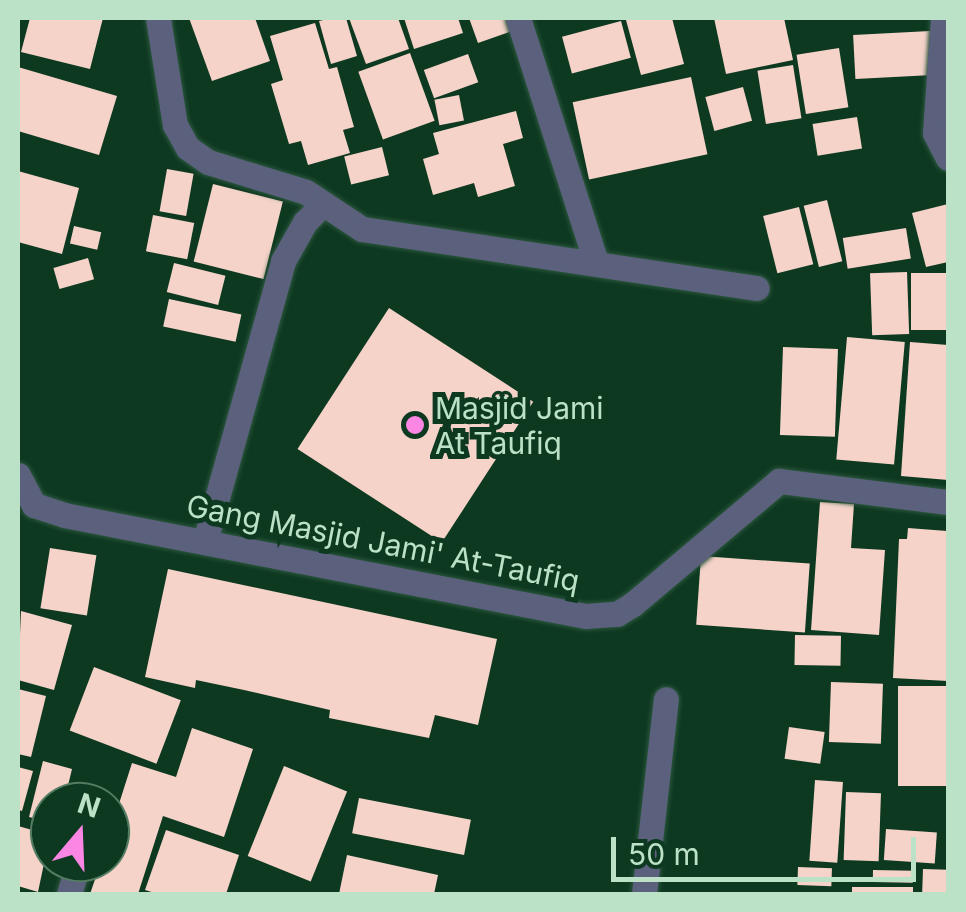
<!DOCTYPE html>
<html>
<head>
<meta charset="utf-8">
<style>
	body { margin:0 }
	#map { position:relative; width:966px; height:912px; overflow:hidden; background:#0e3921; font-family:Inter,sans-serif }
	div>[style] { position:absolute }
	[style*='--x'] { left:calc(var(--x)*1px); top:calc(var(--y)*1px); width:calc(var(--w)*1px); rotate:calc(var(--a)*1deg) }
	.building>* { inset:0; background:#f5d3c9; transform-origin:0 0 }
	.roads { filter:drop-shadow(0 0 2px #2d573f) drop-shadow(0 0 2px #2d573f) }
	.minor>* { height:25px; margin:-12.5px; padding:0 12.5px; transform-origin:12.5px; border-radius:12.5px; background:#5b617d }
	.dots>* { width:28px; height:28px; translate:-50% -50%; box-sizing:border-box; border:5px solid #0e3921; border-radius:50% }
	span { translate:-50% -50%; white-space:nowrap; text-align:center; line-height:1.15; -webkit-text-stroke:10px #0e3921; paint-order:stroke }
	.poi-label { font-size:30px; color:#bbe1c7 }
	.left { translate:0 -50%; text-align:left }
	.street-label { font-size:30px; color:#bbe1c7 }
	.frame { position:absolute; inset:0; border:20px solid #bbe1c7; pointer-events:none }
	.north { position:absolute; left:30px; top:782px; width:100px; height:100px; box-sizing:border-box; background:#0e3921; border:2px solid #537c63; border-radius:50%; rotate:19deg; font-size:28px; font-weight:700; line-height:40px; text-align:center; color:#bbe1c7 }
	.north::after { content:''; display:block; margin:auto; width:35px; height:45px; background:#fc86e4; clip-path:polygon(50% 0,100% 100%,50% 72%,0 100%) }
	.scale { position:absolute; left:611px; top:837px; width:305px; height:45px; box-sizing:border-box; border:5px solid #bbe1c7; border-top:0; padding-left:12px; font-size:30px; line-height:35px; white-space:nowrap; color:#bbe1c7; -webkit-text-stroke:8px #0e3921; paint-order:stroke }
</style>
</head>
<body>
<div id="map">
	<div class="building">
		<div style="clip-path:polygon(30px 18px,103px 18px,90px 69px,21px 52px)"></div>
		<div style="clip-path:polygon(189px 18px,255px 18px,270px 61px,212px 81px)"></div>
		<div style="clip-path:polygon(332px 18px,346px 18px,357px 56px,331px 64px,319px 21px)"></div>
		<div style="clip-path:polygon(349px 18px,398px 18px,409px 49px,366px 64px)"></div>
		<div style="clip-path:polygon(404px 18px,458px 18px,463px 33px,414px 49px)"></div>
		<div style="clip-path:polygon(469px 18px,508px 18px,512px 31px,478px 43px)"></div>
		<div style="clip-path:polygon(635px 18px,672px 18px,684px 64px,641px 75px,626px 20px)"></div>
		<div style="clip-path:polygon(714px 18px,784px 18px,793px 60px,726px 74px)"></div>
		<div style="left:621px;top:21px;width:38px;height:61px;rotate:75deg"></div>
		<div style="clip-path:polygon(315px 23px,329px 69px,337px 67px,354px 127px,343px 130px,350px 153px,308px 165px,301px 141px,289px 144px,271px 84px,283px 80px,270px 36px)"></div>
		<div style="left:930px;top:31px;width:44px;height:77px;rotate:87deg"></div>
		<div style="left:839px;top:48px;width:60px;height:43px;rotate:81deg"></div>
		<div style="left:410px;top:53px;width:72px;height:55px;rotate:70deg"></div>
		<div style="left:468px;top:54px;width:30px;height:47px;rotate:70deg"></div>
		<div style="left:793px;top:65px;width:54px;height:36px;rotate:81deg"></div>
		<div style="clip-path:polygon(18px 67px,117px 96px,99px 155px,18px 131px)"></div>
		<div style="left:691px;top:77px;width:79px;height:121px;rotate:78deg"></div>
		<div style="left:743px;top:87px;width:35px;height:39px;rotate:75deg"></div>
		<div style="left:459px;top:95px;width:26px;height:25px;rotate:79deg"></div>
		<div style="clip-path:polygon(516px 111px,523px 138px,503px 144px,515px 186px,478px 197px,474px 183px,433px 195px,423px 159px,439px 154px,433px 133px)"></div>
		<div style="left:857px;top:117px;width:32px;height:45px;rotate:81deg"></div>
		<div style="left:382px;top:147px;width:29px;height:39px;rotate:76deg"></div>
		<div style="left:167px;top:169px;width:27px;height:43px;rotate:10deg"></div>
		<div style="clip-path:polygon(18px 171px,79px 188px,62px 254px,18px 242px)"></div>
		<div style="left:213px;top:184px;width:72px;height:80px;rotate:14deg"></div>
		<div style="left:827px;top:200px;width:63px;height:24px;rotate:76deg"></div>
		<div style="clip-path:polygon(948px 204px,948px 262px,926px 267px,912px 213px)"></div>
		<div style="left:799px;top:207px;width:59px;height:37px;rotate:76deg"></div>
		<div style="left:153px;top:215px;width:42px;height:37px;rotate:11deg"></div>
		<div style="left:74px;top:226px;width:28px;height:18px;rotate:13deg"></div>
		<div style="left:906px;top:228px;width:31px;height:64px;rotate:81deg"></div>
		<div style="left:88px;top:258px;width:22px;height:36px;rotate:74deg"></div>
		<div style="left:174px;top:263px;width:53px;height:30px;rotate:14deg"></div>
		<div style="left:907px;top:272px;width:62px;height:37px;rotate:88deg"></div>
		<div style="left:948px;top:273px;width:57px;height:37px;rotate:90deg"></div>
		<div style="left:169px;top:299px;width:74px;height:28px;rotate:12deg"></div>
		<div style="left:389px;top:308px;width:172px;height:168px;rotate:33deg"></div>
		<div style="left:847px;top:337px;width:58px;height:123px;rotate:5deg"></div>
		<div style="clip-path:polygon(910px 342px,948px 345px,948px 480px,901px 476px)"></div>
		<div style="left:783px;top:347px;width:55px;height:88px;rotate:2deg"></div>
		<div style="clip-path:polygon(820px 502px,854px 504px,851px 548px,885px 550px,879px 635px,811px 630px)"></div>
		<div style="clip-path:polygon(908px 528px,947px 531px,948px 681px,893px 678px,899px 539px,907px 539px)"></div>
		<div style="left:50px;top:548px;width:47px;height:61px;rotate:9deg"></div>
		<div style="left:701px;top:556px;width:109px;height:69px;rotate:4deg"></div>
		<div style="clip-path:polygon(168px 569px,497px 639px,478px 725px,435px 715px,429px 738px,329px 718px,330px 710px,244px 690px,196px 680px,195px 688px,145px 677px)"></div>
		<div style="clip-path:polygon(21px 611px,72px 625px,54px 690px,18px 680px)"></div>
		<div style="left:795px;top:635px;width:46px;height:30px;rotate:1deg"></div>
		<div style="left:94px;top:667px;width:93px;height:68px;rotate:21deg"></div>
		<div style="left:831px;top:682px;width:52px;height:60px;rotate:2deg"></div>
		<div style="left:948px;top:686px;width:100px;height:50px;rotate:90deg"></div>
		<div style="clip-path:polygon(18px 689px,46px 696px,31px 757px,18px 754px)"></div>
		<div style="left:789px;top:727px;width:36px;height:32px;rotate:8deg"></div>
		<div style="clip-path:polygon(192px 728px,253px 749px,224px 837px,163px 816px,138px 894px,90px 894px,101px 862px,110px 862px,110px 832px,132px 763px,176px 777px)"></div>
		<div style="clip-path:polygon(43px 761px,72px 769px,64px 802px,50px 802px,50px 822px,29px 817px)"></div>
		<div style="left:284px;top:766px;width:68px;height:97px;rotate:22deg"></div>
		<div style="clip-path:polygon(18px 767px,33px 771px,22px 811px,18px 810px)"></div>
		<div style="left:815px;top:780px;width:28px;height:81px;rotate:4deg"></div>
		<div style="left:846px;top:792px;width:35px;height:68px;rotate:2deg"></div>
		<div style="left:359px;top:798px;width:114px;height:36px;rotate:11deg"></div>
		<div style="clip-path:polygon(18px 826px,50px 835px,38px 892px,18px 886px)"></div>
		<div style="left:886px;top:829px;width:51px;height:31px;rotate:4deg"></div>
		<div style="clip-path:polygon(166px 830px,239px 855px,226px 894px,158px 894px,145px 890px)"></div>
		<div style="clip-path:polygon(347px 855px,438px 875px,434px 894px,339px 894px)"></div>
		<div style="left:798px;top:867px;width:34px;height:18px;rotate:2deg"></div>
		<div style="left:923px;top:869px;width:25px;height:25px;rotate:2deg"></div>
		<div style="left:873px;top:870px;width:40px;height:12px;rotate:1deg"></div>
		<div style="left:852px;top:887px;width:61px;height:7px"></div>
	</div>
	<div class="roads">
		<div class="minor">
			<div style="--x:158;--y:18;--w:108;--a:81"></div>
			<div style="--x:175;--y:125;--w:26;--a:61"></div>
			<div style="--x:188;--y:148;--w:24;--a:35"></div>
			<div style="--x:208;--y:162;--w:102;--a:17"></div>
			<div style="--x:306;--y:192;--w:67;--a:33.5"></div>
			<div style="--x:362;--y:229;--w:399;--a:8.5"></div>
			<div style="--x:518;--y:18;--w:256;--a:72.3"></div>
			<div style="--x:943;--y:18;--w:115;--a:94"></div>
			<div style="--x:935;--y:133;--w:28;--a:63"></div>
			<div style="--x:18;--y:475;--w:34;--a:62"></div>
			<div style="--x:34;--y:505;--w:32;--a:18"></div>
			<div style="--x:64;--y:515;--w:531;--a:10.97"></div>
			<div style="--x:585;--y:616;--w:32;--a:-4"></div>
			<div style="--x:617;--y:614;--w:19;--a:-32"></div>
			<div style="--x:633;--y:604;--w:191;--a:-40.1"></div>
			<div style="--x:779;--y:481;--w:170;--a:7.1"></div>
			<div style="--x:205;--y:541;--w:291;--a:-74.4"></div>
			<div style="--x:283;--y:261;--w:45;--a:-60.6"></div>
			<div style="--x:305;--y:222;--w:24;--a:-45"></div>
			<div style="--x:69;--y:894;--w:34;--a:-73"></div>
			<div style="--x:644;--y:894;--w:196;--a:-83.6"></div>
		</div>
	</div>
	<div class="dots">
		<div style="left:415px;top:425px;background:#fc86e4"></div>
	</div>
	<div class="poi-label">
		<span class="left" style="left:435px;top:425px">Masjid Jami<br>At Taufiq</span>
	</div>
	<div class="street-label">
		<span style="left:383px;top:543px;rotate:11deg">Gang Masjid Jami' At-Taufiq</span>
	</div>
	<div class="frame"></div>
	<div class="north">N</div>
	<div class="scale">50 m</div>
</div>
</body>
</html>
